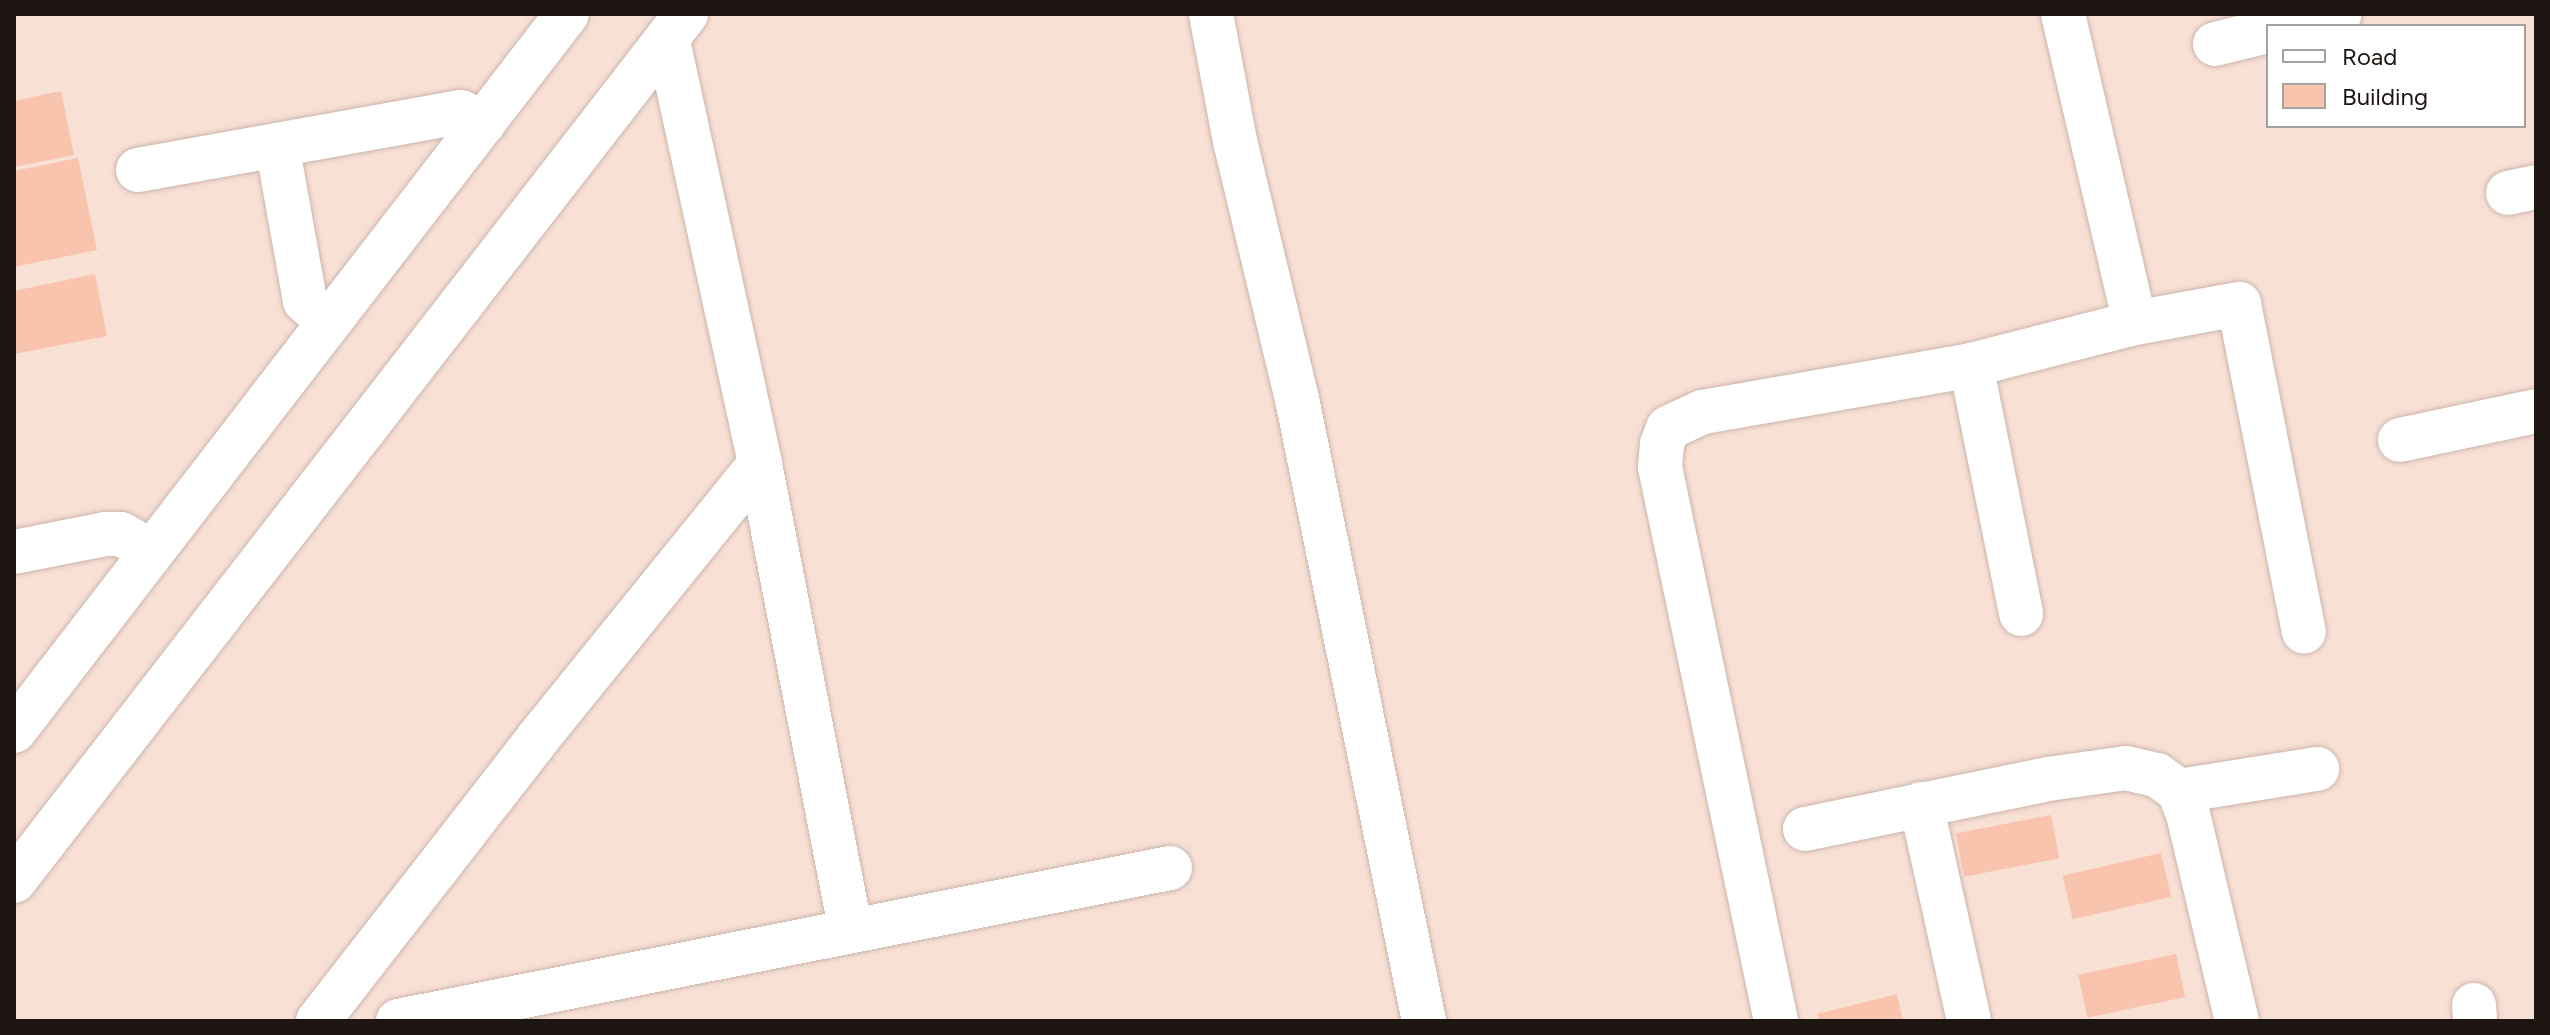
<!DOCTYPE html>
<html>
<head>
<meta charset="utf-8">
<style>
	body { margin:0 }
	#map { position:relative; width:2550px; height:1035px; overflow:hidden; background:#f8e0d5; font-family:Figtree,sans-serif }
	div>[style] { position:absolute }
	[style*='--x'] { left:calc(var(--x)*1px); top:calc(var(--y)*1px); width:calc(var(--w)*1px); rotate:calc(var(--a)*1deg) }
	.building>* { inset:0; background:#f9c4ad; transform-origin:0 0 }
	.roads { filter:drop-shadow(0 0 2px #ccb5ab) drop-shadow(0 0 2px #ccb5ab) }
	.minor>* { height:44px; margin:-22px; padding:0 22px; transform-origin:22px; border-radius:22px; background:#fff }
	span { translate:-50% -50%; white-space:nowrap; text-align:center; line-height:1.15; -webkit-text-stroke:6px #fff; paint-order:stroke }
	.frame { position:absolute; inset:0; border:16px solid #1d1511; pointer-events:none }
	.legend { position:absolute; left:2266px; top:24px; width:260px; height:104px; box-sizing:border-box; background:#fff; border:2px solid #a5a1a0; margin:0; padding:10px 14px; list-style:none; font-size:24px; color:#1d1511 }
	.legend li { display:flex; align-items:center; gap:16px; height:40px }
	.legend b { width:40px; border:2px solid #a5a1a0 }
</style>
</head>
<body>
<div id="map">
	<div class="building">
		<div style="clip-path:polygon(61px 91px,74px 155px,14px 167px,14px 101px)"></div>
		<div style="clip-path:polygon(78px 158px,97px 250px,14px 267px,14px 171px)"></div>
		<div style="clip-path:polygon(95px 274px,107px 336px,14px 354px,14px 291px)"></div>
		<div style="left:2051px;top:815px;width:44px;height:97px;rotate:79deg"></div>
		<div style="left:2161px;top:853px;width:45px;height:101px;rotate:77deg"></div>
		<div style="left:2176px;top:954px;width:44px;height:100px;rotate:78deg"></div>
		<div style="clip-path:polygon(1897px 994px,1903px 1021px,1820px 1021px,1817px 1014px)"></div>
	</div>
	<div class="roads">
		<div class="minor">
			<div style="--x:1211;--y:14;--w:129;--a:79.3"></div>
			<div style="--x:1235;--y:141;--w:265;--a:76.5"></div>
			<div style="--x:1297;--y:399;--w:635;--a:78.46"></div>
			<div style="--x:2063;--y:14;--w:317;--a:76.9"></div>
			<div style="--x:2291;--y:26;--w:50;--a:-13.8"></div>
			<div style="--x:668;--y:41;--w:433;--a:77.7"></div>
			<div style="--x:760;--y:464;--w:474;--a:79"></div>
			<div style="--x:2215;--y:44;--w:55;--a:-13.8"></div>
			<div style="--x:277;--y:145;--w:158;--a:79.8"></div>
			<div style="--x:305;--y:301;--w:31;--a:42"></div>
			<div style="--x:138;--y:170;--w:328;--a:-10.2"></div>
			<div style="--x:461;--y:112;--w:25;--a:29"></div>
			<div style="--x:2508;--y:193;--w:29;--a:-12"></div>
			<div style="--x:1971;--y:365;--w:254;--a:78.6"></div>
			<div style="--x:2400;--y:440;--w:139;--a:-12"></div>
			<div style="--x:14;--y:552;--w:94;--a:-11.1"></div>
			<div style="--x:106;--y:534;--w:15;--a:0"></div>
			<div style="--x:121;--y:534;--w:34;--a:30"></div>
			<div style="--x:14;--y:731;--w:905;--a:-52.36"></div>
			<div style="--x:2179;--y:791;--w:140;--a:-9.1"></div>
			<div style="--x:1921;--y:804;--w:222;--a:77.5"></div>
			<div style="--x:1805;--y:829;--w:248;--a:-11.6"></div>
			<div style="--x:2048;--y:779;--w:79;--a:-8"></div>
			<div style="--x:2126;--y:768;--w:32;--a:13"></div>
			<div style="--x:2157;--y:775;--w:27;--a:36"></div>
			<div style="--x:2179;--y:791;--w:25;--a:69"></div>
			<div style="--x:2188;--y:814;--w:213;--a:76.7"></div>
			<div style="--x:14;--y:881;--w:1097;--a:-52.22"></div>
			<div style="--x:2474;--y:1005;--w:16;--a:86"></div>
			<div style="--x:318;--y:1021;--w:358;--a:-52.1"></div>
			<div style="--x:538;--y:738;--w:353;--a:-51"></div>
			<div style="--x:398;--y:1021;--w:787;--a:-11.21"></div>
			<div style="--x:1776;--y:1021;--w:566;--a:-101.83"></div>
			<div style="--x:1660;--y:467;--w:23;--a:-85"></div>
			<div style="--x:1662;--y:444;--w:17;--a:-69"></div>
			<div style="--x:1668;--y:428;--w:38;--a:-25"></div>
			<div style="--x:1703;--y:412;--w:272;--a:-9.9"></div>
			<div style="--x:1971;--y:365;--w:169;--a:-14.4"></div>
			<div style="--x:2135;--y:323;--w:106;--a:-10.4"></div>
			<div style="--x:2239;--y:304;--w:334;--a:78.8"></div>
		</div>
	</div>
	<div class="frame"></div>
	<ul class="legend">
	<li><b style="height:10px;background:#fff"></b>Road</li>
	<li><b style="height:22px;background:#f9c4ad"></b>Building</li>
	</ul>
</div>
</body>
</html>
